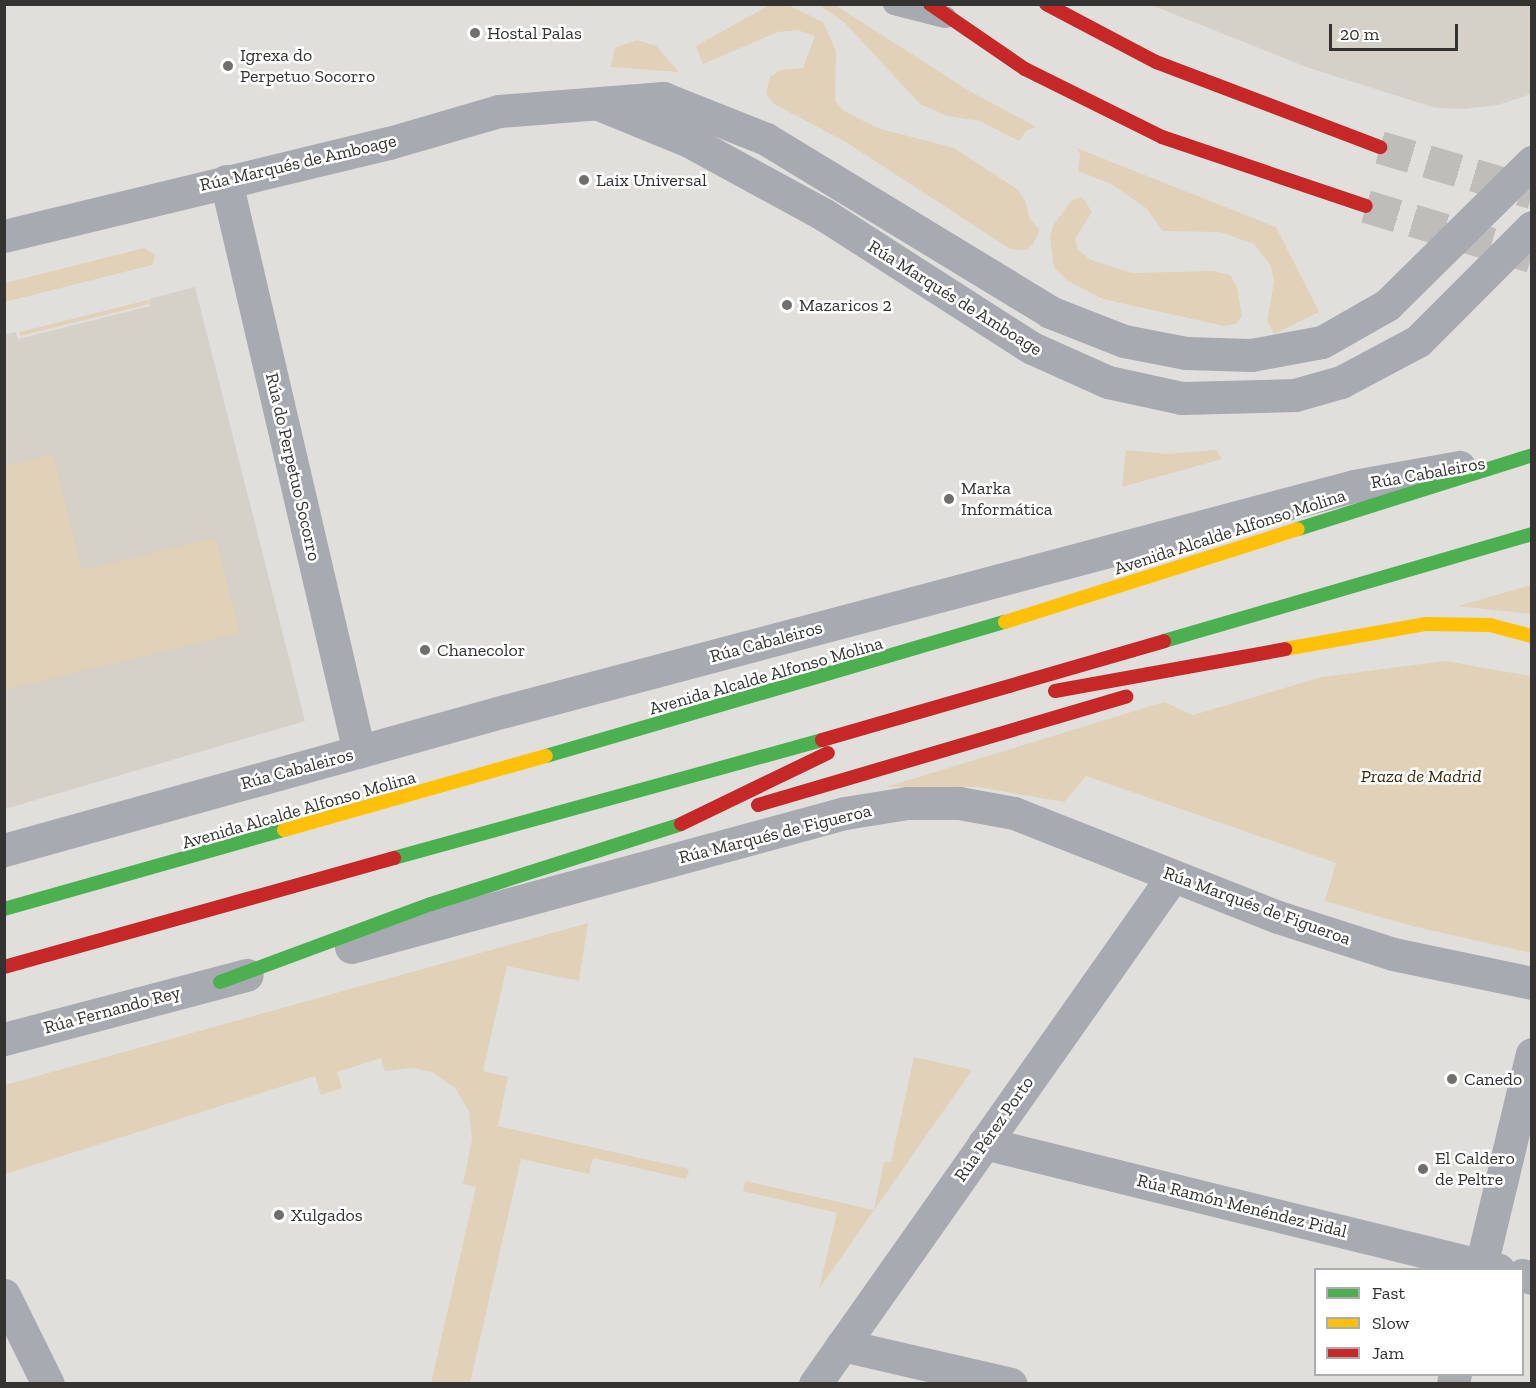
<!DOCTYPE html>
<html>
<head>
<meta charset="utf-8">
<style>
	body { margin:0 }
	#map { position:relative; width:1536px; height:1388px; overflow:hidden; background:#e1dfdc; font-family:"Zilla Slab",serif }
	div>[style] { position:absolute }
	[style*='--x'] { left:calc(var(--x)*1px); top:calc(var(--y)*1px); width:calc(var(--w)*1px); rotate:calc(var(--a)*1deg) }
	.built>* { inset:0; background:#d5d0c8 }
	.green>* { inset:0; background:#e1d1b8; transform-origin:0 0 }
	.primary-tunnel>* { height:33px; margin-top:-16.5px; transform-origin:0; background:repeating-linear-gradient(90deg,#bebdba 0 33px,transparent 0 49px) }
	.lane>* { height:22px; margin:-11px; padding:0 11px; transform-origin:11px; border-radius:11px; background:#a8aab2 }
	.street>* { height:33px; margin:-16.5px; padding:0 16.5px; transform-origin:16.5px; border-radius:16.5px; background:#a8aab2 }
	.fast>* { height:14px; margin:-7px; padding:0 7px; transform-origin:7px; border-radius:7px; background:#4caf50 }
	.slow>* { height:14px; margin:-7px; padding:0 7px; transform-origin:7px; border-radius:7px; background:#ffc107 }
	.jam>* { height:14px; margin:-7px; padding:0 7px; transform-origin:7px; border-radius:7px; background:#c62828 }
	.dots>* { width:16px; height:16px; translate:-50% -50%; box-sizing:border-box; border:3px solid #fff; border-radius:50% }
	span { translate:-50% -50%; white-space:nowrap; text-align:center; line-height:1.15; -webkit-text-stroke:5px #fff; paint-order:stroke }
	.poi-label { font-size:18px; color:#343331 }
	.left { translate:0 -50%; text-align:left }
	.street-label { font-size:18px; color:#343331 }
	.park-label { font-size:18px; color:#3c2c0f; font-style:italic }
	.frame { position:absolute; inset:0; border:6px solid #343331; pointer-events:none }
	.legend { position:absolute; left:1314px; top:1268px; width:210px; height:108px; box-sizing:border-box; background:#fff; border:2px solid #aeadad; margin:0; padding:8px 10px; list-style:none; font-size:18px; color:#343331 }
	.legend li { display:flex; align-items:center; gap:12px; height:30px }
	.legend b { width:30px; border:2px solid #aeadad }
	.scale { position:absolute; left:1329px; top:24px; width:129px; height:27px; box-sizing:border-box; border:3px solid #343331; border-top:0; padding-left:8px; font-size:18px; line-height:21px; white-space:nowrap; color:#343331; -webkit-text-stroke:4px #fff; paint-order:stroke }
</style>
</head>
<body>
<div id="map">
	<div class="built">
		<div style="clip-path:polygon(1151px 5px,1531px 5px,1531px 94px,1498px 105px,1463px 109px,1436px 108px,1309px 68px)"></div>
		<div style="clip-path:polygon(195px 287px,305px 721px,5px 809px,4px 335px,16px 332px,18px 339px,150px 306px,149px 299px)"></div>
	</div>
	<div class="green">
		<div style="clip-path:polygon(771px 4px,788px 5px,823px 22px,836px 51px,835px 101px,844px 111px,877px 128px,954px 148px,1017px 189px,1025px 200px,1030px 219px,1040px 230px,1033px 244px,1026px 250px,1010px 249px,846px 142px,774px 104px,766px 94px,770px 77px,781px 70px,803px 68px,815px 36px,797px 30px,778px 32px,703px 64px,696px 46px)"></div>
		<div style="clip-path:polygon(819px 5px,835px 5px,971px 92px,1074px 147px,1276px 227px,1319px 312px,1274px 334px,1267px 321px,1274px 282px,1271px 266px,1254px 244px,1220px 232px,1163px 231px,1146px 208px,1111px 184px,1078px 171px,1080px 155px,1077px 149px,1036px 127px,1027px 130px,1019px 141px,980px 121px,948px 116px,920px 104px,844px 22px)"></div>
		<div style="clip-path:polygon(637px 40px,656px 46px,679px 72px,611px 67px,615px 48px)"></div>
		<div style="clip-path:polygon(1082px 197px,1092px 212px,1075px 238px,1078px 250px,1091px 260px,1132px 273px,1214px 271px,1230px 275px,1237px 287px,1242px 316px,1236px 324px,1224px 326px,1103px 299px,1068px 281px,1054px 268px,1050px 237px,1053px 226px,1071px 201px)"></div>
		<div style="clip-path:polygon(144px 248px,155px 255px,152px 265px,5px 302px,5px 283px)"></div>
		<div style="left:148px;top:300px;width:4px;height:133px;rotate:76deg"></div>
		<div style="clip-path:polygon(1126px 450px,1167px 454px,1216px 450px,1222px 459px,1122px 487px)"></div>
		<div style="clip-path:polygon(53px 454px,82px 570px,215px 537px,240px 633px,5px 690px,5px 465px)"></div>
		<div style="clip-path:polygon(1531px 585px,1531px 614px,1458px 606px)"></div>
		<div style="clip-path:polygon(1445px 661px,1531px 676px,1531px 953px,1412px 926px,1325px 901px,1336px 863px,1086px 776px,1064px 802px,978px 787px,886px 787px,1164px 702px,1193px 715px,1322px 677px)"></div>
		<div style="clip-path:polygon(588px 923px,579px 981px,507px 966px,483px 1071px,508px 1077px,498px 1126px,689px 1169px,686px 1179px,593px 1158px,589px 1174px,521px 1159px,470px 1383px,431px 1383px,476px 1187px,463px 1184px,472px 1139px,469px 1111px,455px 1088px,432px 1072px,412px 1068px,385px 1071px,381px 1058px,337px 1072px,342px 1088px,321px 1095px,315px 1076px,5px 1174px,5px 1085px)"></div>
		<div style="clip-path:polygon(914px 1057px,972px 1070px,819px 1289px,837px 1213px,743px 1191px,745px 1181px,874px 1210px,884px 1162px,891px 1162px)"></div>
	</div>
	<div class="primary-tunnel">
		<div style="--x:1380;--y:147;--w:159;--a:16.5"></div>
		<div style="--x:1366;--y:206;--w:173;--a:16.8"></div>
	</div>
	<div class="lane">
		<div style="--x:894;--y:4;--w:53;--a:14.3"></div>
	</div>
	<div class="street">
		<div style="--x:601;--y:105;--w:95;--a:22.2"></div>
		<div style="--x:689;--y:141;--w:153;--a:28.6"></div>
		<div style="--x:823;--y:214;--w:248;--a:32.7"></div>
		<div style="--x:1032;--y:348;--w:83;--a:24.1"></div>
		<div style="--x:1108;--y:382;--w:76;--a:12.2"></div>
		<div style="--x:1182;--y:398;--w:113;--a:-1.5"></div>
		<div style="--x:1295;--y:395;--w:48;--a:-15.8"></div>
		<div style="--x:1341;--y:382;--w:87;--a:-28"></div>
		<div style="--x:1418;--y:341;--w:161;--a:-45"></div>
		<div style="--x:226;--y:181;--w:586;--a:76.89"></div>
		<div style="--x:4;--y:236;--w:396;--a:-13.6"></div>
		<div style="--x:389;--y:143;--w:115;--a:-16.2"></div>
		<div style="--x:499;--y:111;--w:165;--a:-4.5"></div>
		<div style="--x:663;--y:98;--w:111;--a:21.7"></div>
		<div style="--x:766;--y:139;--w:333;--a:31.3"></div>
		<div style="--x:1050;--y:312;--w:79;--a:21.4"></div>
		<div style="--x:1124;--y:341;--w:63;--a:11"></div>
		<div style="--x:1186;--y:353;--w:65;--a:1.8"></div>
		<div style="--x:1251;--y:355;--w:72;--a:-10.4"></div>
		<div style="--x:1322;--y:342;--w:75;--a:-29.6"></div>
		<div style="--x:1387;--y:305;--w:204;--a:-44.6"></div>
		<div style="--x:4;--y:850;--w:520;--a:-15.51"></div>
		<div style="--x:505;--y:711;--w:878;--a:-14.84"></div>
		<div style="--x:1354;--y:486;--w:107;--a:-10.3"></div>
		<div style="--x:351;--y:947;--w:512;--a:-15.18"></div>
		<div style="--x:845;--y:813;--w:63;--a:-9.2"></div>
		<div style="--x:907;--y:803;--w:52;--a:0"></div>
		<div style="--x:959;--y:803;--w:56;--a:10.3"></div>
		<div style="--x:1014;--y:813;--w:284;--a:21.5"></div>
		<div style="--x:1278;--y:917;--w:121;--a:17.8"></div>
		<div style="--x:1393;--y:954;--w:142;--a:11.8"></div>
		<div style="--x:4;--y:1039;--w:251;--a:-14.8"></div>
		<div style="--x:984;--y:1143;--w:530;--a:13.85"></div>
		<div style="--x:1480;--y:1270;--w:222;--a:-76.5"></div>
		<div style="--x:1522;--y:1275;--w:10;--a:17"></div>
		<div style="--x:4;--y:1295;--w:99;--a:63.7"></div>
		<div style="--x:842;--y:1345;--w:173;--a:13"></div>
		<div style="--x:815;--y:1384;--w:621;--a:-54.83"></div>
		<div style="--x:1453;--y:1384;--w:10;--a:-79"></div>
	</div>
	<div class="fast">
		<div style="--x:1298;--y:529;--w:245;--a:-17.5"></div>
		<div style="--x:1164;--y:641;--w:383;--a:-16.2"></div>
		<div style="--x:546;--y:756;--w:478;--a:-16.3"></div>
		<div style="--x:394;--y:858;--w:444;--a:-15.4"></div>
		<div style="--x:4;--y:909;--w:291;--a:-15.8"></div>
		<div style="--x:220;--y:982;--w:225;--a:-20.3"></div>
		<div style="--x:431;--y:904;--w:262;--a:-17.7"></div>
	</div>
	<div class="slow">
		<div style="--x:1005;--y:622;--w:307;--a:-17.6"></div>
		<div style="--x:1285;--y:649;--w:142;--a:-10.1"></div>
		<div style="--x:1425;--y:624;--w:65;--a:0.9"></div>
		<div style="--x:1490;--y:625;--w:43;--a:14.7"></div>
		<div style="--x:284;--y:830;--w:272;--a:-15.8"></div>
	</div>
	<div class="jam">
		<div style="--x:930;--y:4;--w:115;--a:34.4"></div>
		<div style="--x:1025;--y:69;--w:153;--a:26.4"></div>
		<div style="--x:1162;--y:137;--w:215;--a:18.7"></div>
		<div style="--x:1046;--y:4;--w:124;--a:27.8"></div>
		<div style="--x:1156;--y:62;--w:240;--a:20.8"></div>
		<div style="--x:1055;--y:691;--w:234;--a:-10.3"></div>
		<div style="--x:822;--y:740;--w:356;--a:-16.1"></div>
		<div style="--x:758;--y:805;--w:384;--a:-16.4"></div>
		<div style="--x:681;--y:824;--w:163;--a:-25.8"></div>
		<div style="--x:4;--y:967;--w:405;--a:-15.6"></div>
	</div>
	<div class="dots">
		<div style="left:475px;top:33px;background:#716f6d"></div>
		<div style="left:228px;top:66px;background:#716f6d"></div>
		<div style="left:584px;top:180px;background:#716f6d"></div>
		<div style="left:787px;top:305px;background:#716f6d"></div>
		<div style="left:949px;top:499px;background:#716f6d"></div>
		<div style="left:425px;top:650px;background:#716f6d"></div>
		<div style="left:1452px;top:1079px;background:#716f6d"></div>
		<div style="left:1423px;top:1169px;background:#716f6d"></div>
		<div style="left:279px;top:1215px;background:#716f6d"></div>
	</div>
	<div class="poi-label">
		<span class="left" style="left:487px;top:33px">Hostal Palas</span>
		<span class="left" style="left:240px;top:66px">Igrexa do<br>Perpetuo Socorro</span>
		<span class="left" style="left:596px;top:180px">Laix Universal</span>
		<span class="left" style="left:799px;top:305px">Mazaricos 2</span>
		<span class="left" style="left:961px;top:499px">Marka<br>Informática</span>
		<span class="left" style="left:437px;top:650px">Chanecolor</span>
		<span class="left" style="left:1464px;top:1079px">Canedo</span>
		<span class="left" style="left:1435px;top:1169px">El Caldero<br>de Peltre</span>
		<span class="left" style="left:291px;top:1215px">Xulgados</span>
	</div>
	<div class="street-label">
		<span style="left:298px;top:163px;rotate:-13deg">Rúa Marqués de Amboage</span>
		<span style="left:955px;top:298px;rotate:32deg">Rúa Marqués de Amboage</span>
		<span style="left:293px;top:467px;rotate:77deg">Rúa do Perpetuo Socorro</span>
		<span style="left:1428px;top:473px;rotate:-10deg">Rúa Cabaleiros</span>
		<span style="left:1230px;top:532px;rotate:-18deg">Avenida Alcalde Alfonso Molina</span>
		<span style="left:766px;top:642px;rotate:-15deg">Rúa Cabaleiros</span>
		<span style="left:766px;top:676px;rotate:-16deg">Avenida Alcalde Alfonso Molina</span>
		<span style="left:297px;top:769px;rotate:-15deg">Rúa Cabaleiros</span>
		<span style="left:299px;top:810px;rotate:-16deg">Avenida Alcalde Alfonso Molina</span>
		<span style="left:775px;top:834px;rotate:-14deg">Rúa Marqués de Figueroa</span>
		<span style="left:1257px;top:906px;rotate:20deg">Rúa Marqués de Figueroa</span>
		<span style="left:112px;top:1010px;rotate:-15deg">Rúa Fernando Rey</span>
		<span style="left:994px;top:1129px;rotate:-55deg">Rúa Pérez Porto</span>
		<span style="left:1242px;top:1206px;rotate:14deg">Rúa Ramón Menéndez Pidal</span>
	</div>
	<div class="park-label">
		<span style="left:1421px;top:776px">Praza de Madrid</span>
	</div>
	<div class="frame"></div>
	<ul class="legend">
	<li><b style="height:8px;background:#4caf50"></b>Fast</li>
	<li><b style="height:8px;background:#ffc107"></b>Slow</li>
	<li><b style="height:8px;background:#c62828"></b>Jam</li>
	</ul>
	<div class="scale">20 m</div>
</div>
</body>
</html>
